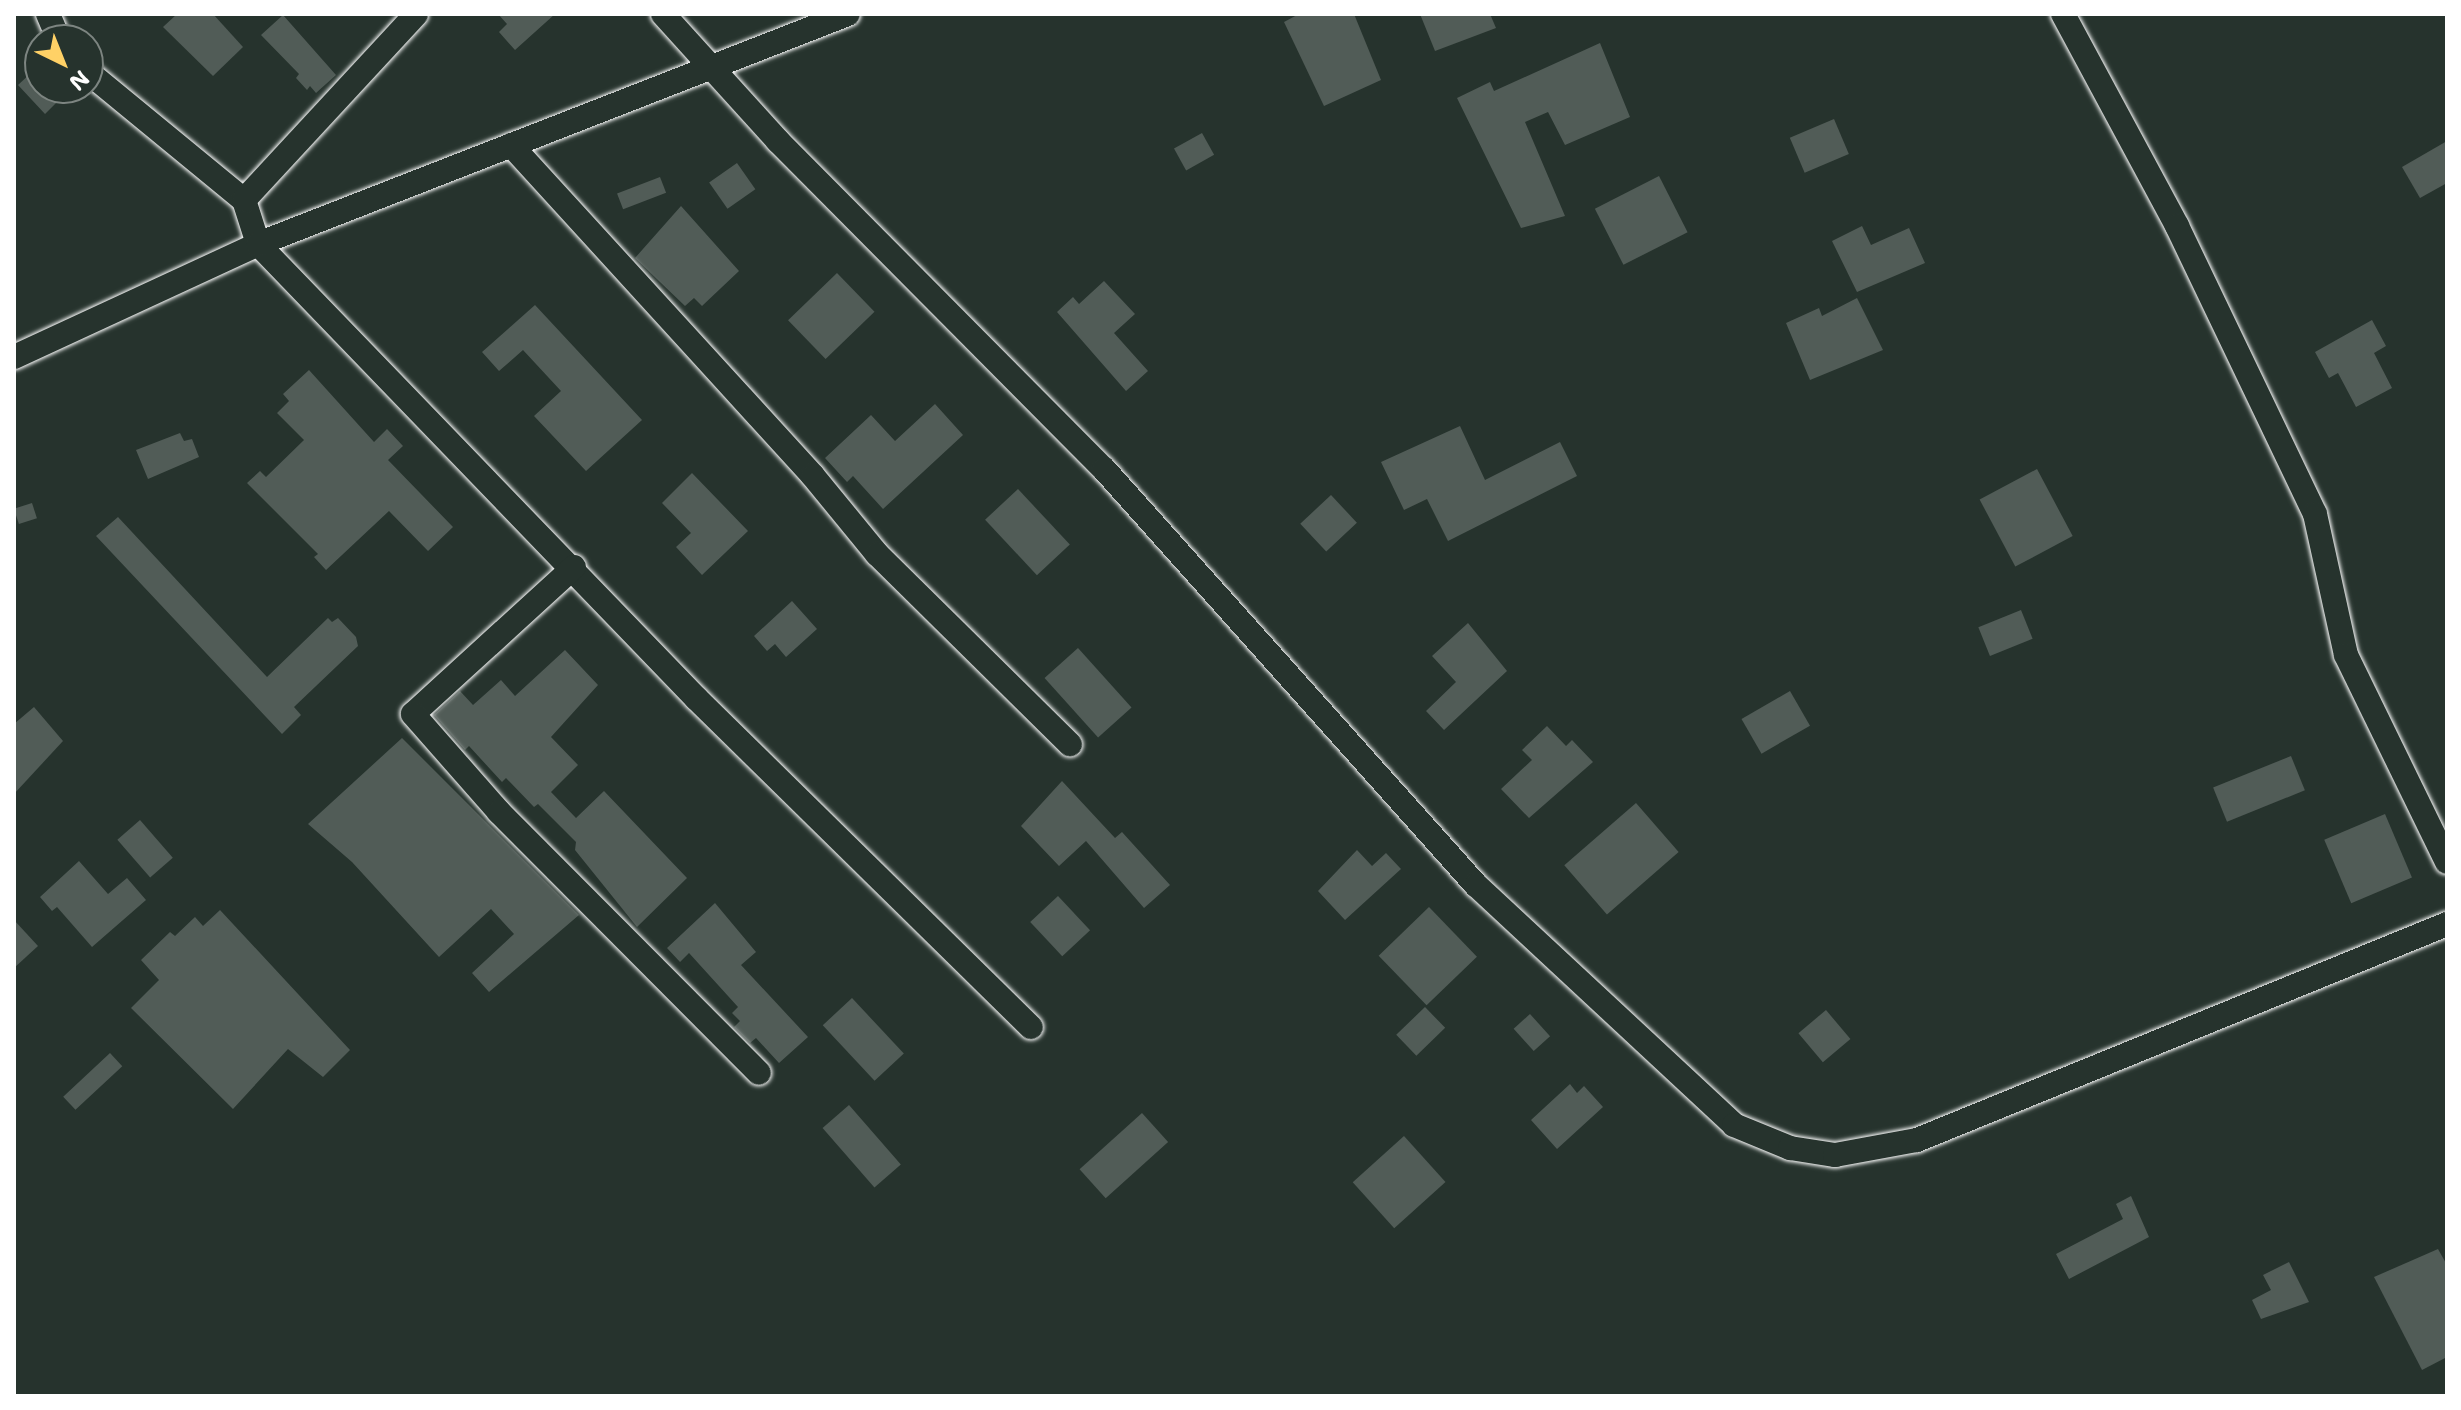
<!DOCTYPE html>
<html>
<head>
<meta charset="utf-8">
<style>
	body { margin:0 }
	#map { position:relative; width:2461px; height:1410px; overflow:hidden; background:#26332d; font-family:"Shantell Sans",sans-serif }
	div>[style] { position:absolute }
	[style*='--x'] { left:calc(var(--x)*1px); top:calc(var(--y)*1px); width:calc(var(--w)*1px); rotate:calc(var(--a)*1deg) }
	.building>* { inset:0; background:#515c57; transform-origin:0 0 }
	.roads { filter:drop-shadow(0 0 2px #fff) drop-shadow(0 0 2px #fff) }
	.street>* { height:24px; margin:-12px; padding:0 12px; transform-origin:12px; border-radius:12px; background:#26332d }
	span { translate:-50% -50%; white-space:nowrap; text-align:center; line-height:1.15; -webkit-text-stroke:6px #26332d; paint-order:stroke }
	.frame { position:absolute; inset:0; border:16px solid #fff; pointer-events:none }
	.north { position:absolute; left:24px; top:24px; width:80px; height:80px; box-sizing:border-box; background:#26332d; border:2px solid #7d8581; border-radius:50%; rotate:137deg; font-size:22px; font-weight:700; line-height:32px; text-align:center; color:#fff }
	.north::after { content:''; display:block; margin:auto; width:28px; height:36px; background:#ffd166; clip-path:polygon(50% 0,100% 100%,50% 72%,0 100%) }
</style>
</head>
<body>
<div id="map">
	<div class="building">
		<div style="clip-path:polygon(177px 14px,213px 14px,243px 47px,213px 76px,163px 27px)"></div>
		<div style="clip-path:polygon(498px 14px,555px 14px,515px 50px,499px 32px,507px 24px)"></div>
		<div style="clip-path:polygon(1299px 14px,1354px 14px,1381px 80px,1324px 106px,1284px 22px)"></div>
		<div style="clip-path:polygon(1420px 14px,1490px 14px,1496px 28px,1435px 51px)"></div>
		<div style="clip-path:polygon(283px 15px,336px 75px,316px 93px,310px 86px,307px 90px,296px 78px,299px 74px,261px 35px)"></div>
		<div style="clip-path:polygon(1600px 43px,1630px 117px,1565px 145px,1548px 112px,1525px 122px,1565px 216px,1521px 228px,1457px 98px,1490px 82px,1494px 91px)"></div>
		<div style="clip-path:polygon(32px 72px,40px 88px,59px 100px,45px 114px,18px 85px)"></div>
		<div style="left:1834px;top:119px;width:38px;height:48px;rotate:67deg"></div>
		<div style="left:1202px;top:133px;width:25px;height:32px;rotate:61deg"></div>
		<div style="clip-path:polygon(2447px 141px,2447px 183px,2420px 198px,2402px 167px)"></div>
		<div style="left:737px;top:163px;width:32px;height:34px;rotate:55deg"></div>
		<div style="left:1659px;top:176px;width:63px;height:72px;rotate:63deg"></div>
		<div style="left:660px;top:177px;width:17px;height:46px;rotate:69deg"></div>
		<div style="clip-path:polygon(681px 206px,739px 271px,702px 306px,694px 298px,685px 306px,635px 258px)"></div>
		<div style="clip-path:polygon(1862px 226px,1871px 245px,1909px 228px,1925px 263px,1857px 292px,1832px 241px)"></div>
		<div style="left:837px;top:273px;width:54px;height:68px;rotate:46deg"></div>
		<div style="clip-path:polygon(1104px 281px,1135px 314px,1114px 333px,1148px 371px,1126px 391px,1057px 312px,1073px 297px,1079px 304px)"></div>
		<div style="clip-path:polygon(1857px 298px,1883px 350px,1810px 380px,1786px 323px,1819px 308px,1822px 316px)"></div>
		<div style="clip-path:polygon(535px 305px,642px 420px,586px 471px,534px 416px,561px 391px,523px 350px,499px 371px,482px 352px)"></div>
		<div style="clip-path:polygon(2372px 320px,2386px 346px,2374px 353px,2392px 388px,2356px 407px,2338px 373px,2329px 378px,2315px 352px)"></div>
		<div style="clip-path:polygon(309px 370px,374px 442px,387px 429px,403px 446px,388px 460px,453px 527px,428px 551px,389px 511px,326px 570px,314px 557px,318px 554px,247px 483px,260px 471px,266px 477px,304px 440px,277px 413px,289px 401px,283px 394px)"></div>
		<div style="clip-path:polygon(935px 404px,963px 435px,883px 509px,853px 476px,847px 482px,825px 458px,871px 415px,895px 441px)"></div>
		<div style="clip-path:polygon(1460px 426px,1485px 480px,1560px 442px,1577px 476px,1448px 541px,1427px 499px,1404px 510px,1381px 462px)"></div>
		<div style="clip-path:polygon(180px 433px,184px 441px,192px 439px,199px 457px,148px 479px,136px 450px)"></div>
		<div style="left:2037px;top:469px;width:76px;height:65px;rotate:62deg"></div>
		<div style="clip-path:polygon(692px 473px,748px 531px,702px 575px,676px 547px,691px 533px,662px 503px)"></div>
		<div style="left:1018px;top:489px;width:76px;height:45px;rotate:47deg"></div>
		<div style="left:1331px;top:495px;width:38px;height:42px;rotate:47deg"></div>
		<div style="left:32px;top:503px;width:16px;height:19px;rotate:72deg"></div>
		<div style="clip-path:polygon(118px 517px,267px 677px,328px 618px,332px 622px,338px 618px,356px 637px,358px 646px,294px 707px,301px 715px,282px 734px,96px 536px)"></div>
		<div style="clip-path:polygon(792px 601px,817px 629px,786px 657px,775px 644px,767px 651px,754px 636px)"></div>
		<div style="left:2021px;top:610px;width:31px;height:46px;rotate:68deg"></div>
		<div style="clip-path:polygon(1468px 623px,1507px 671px,1444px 730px,1426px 711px,1456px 682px,1432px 656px)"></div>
		<div style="left:1078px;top:648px;width:80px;height:45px;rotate:48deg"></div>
		<div style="clip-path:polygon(565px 650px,598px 685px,551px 737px,578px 765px,551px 792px,576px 818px,604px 791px,687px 878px,637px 927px,575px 850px,576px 842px,538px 804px,534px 807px,506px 778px,502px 782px,469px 746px,465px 750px,434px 715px,460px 691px,473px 705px,501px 680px,515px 696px)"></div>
		<div style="left:1790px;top:691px;width:40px;height:56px;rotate:60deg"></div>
		<div style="clip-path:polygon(34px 707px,63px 741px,14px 794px,14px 724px)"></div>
		<div style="clip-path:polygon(1547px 726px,1566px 746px,1572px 740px,1593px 762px,1529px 818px,1501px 789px,1532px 760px,1522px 750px)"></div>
		<div style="clip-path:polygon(402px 738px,579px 915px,489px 992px,472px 973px,514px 934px,491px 909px,439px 957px,352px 862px,308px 824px)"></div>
		<div style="left:2291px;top:756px;width:37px;height:84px;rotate:68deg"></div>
		<div style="clip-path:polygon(1062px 781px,1115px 838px,1122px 832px,1170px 885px,1144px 908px,1086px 841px,1059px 866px,1021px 826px)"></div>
		<div style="left:1636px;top:803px;width:65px;height:95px;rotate:49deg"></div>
		<div style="left:2385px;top:814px;width:69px;height:66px;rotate:67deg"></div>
		<div style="left:140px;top:820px;width:50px;height:30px;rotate:49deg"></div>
		<div style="clip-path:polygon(1357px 850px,1372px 866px,1386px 853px,1401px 869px,1345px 920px,1318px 891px)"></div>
		<div style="clip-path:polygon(79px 861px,108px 894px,127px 878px,146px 900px,92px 947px,57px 907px,52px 911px,40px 897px)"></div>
		<div style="left:1058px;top:896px;width:47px;height:38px;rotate:47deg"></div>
		<div style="clip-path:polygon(715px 903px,756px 952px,741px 965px,808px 1037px,779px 1063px,756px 1038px,750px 1043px,734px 1027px,740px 1021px,732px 1013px,738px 1007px,689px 953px,680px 962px,667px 948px)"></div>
		<div style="left:1429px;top:907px;width:69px;height:70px;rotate:46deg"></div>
		<div style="clip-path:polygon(220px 910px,350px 1050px,323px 1077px,288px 1049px,233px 1109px,131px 1008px,159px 980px,141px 960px,170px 932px,175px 936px,195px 917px,203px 926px)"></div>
		<div style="clip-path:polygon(14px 920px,38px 946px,14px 968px)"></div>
		<div style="left:852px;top:998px;width:76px;height:40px;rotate:47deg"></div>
		<div style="left:1425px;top:1007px;width:29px;height:40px;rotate:46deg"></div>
		<div style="left:1826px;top:1010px;width:38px;height:36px;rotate:50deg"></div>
		<div style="left:1530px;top:1014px;width:30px;height:22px;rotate:48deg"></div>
		<div style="left:110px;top:1053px;width:18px;height:64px;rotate:47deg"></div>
		<div style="clip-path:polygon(1570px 1084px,1577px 1093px,1584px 1086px,1603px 1107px,1557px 1149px,1531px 1120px)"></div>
		<div style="left:849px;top:1105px;width:79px;height:35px;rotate:49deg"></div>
		<div style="left:1142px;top:1113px;width:39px;height:84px;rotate:48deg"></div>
		<div style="left:1404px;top:1136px;width:62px;height:69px;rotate:48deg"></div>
		<div style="clip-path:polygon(2131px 1196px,2149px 1237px,2069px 1279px,2056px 1254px,2123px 1219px,2116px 1204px)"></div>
		<div style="clip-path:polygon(2438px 1249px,2447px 1265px,2447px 1357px,2422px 1370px,2374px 1277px)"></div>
		<div style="clip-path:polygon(2289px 1262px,2309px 1302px,2261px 1319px,2252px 1300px,2271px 1290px,2263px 1275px)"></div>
	</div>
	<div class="roads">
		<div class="street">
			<div style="--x:48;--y:14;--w:28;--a:67"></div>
			<div style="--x:663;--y:14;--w:171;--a:47.8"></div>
			<div style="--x:778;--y:141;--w:462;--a:45.2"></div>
			<div style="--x:1104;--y:469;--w:558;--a:48.2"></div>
			<div style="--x:1476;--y:885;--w:352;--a:42.9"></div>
			<div style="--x:1734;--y:1125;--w:61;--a:22.3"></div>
			<div style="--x:1790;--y:1148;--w:46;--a:8.8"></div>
			<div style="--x:1835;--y:1155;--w:83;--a:-10.4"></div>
			<div style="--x:1917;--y:1140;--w:572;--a:-22.17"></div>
			<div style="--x:2063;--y:14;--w:241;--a:61.7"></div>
			<div style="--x:2177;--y:226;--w:319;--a:64.4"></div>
			<div style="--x:2315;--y:514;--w:144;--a:77.6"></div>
			<div style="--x:2346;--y:655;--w:230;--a:64"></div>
			<div style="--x:88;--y:72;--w:202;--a:39.4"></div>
			<div style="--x:244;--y:200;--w:46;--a:72.3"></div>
			<div style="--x:258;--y:244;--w:632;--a:46.03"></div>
			<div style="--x:697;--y:699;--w:468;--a:44.5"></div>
			<div style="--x:511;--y:145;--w:448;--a:47.6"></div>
			<div style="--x:813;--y:476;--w:101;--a:50.6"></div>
			<div style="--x:877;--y:554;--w:271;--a:44.6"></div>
			<div style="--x:244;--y:200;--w:253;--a:-47.2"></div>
			<div style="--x:14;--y:357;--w:269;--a:-24.8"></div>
			<div style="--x:258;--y:244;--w:633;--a:-21.3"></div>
			<div style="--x:574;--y:567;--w:218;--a:137.6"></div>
			<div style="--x:413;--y:714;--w:130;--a:48.7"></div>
			<div style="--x:499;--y:812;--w:368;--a:45.1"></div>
		</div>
	</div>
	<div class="frame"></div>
	<div class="north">N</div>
</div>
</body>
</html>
